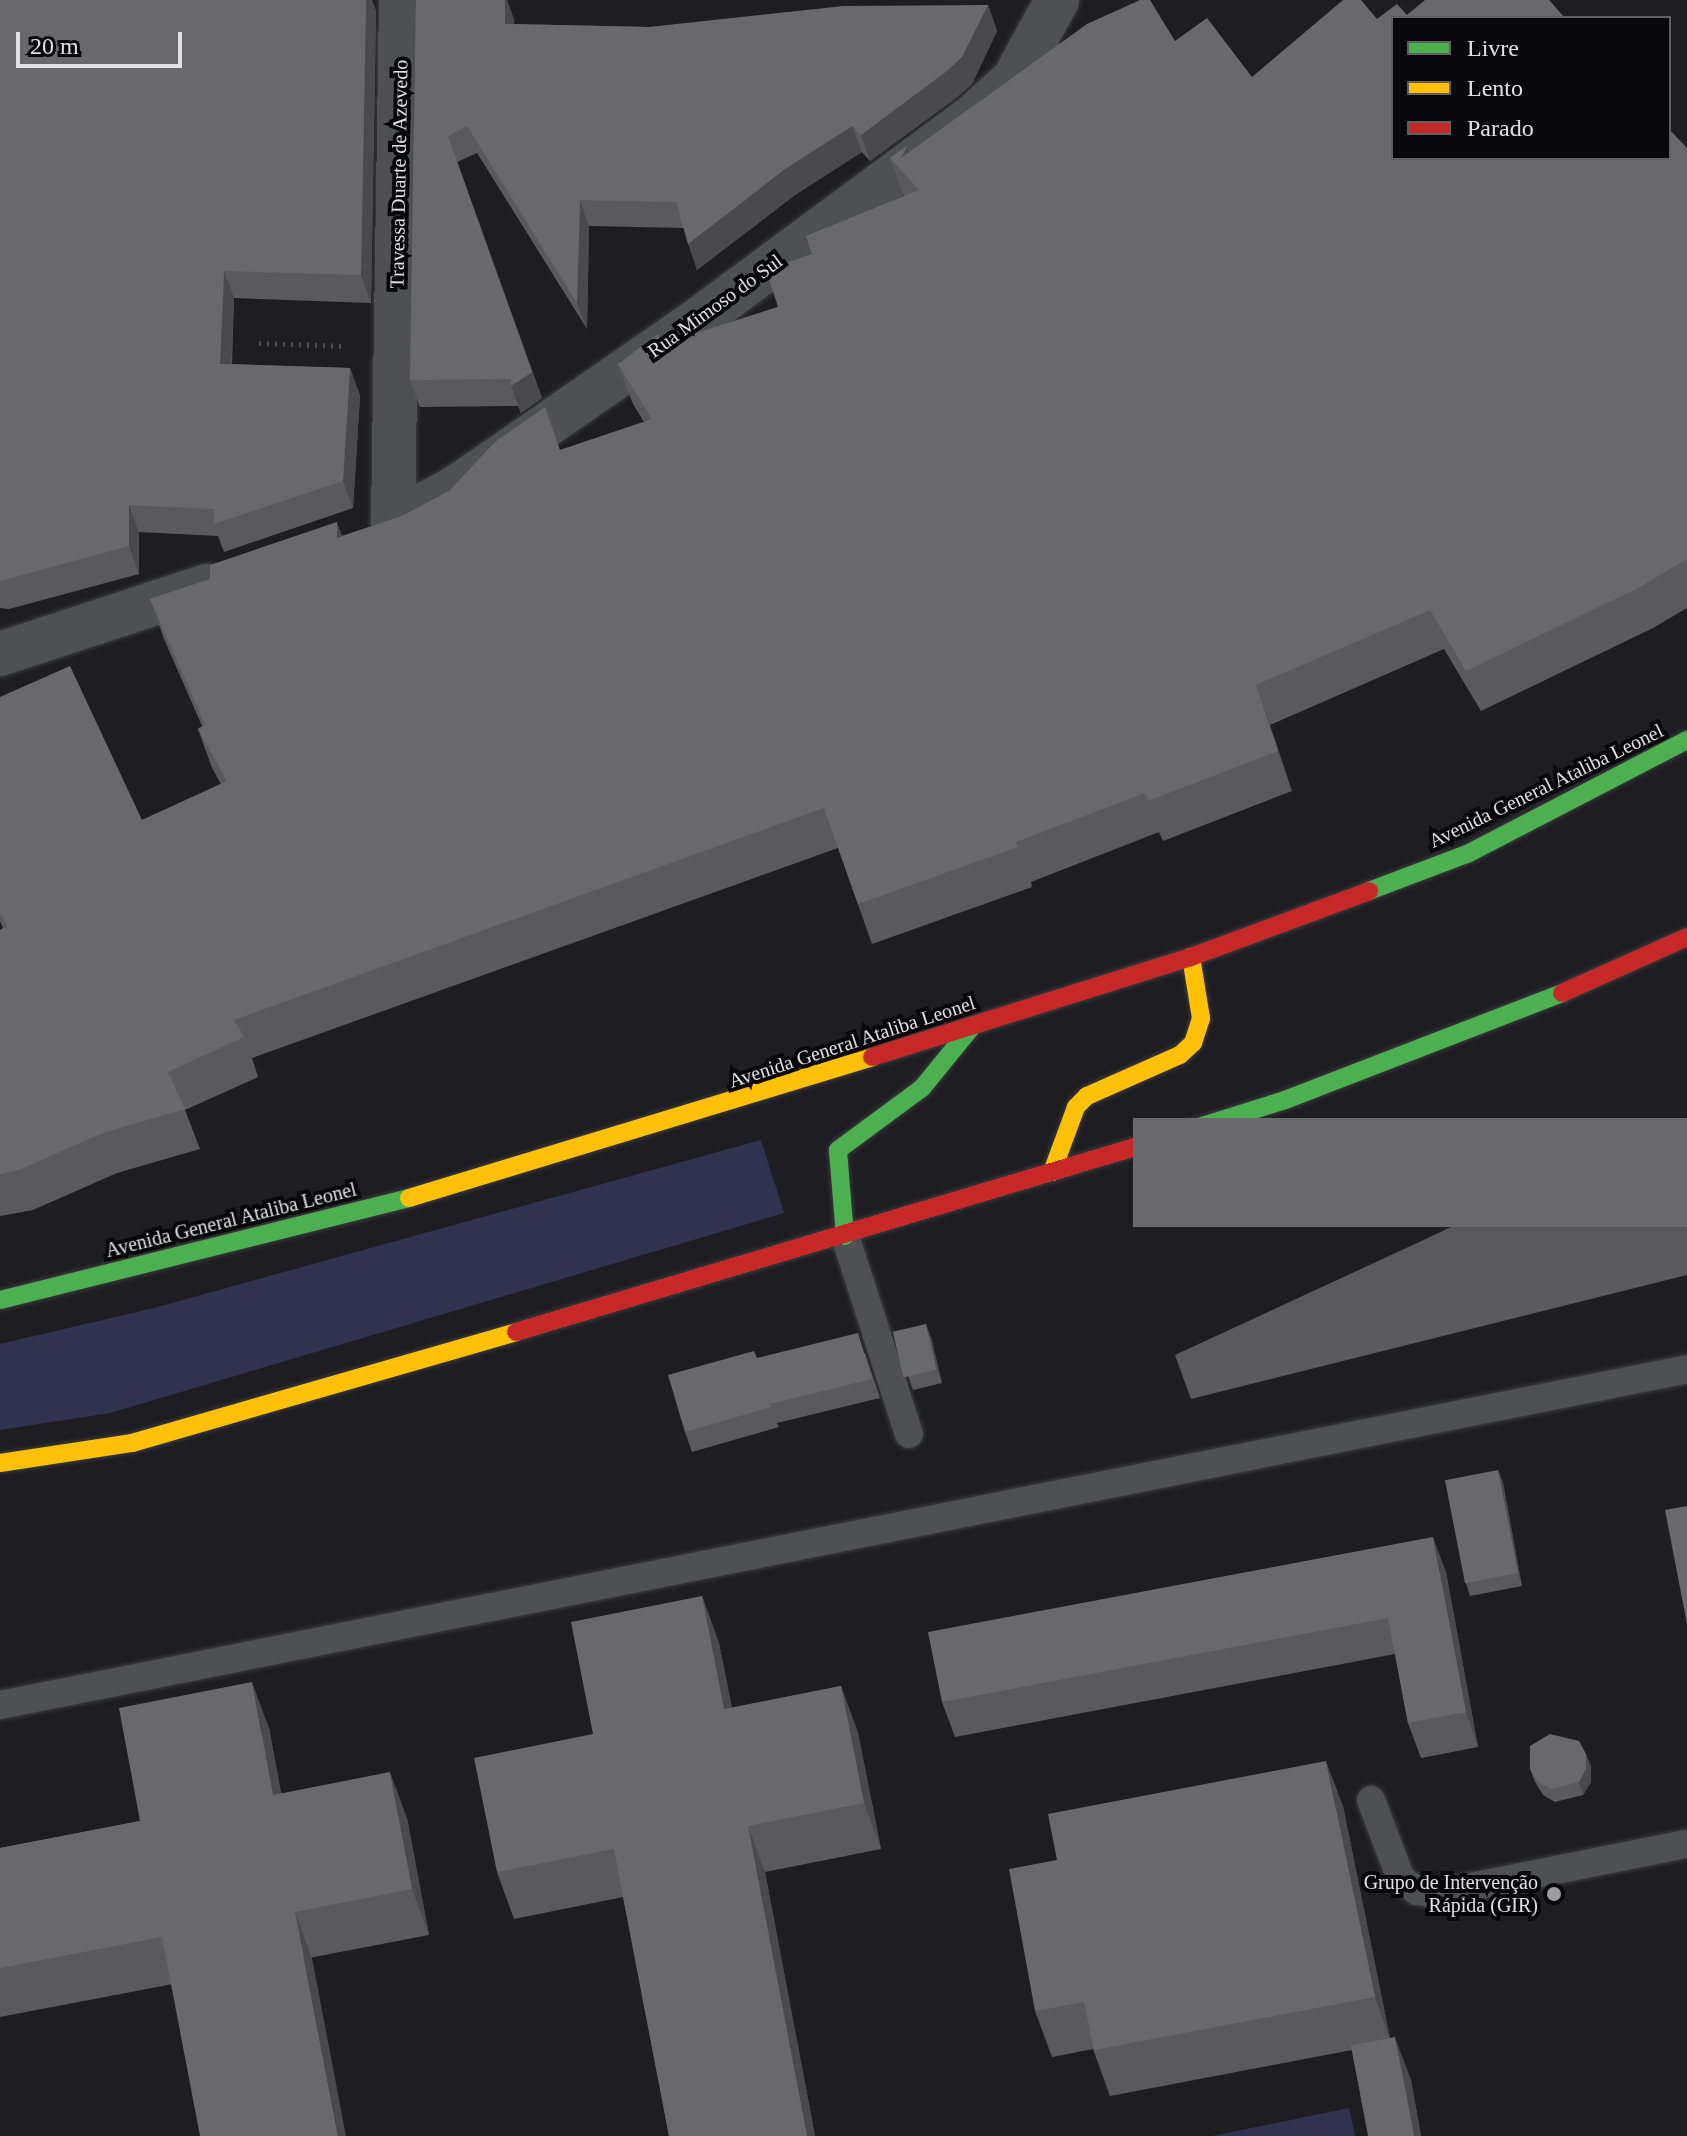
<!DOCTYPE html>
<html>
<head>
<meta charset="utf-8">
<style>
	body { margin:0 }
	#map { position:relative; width:1687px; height:2136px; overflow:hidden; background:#1e1e22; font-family:"Times New Roman",serif }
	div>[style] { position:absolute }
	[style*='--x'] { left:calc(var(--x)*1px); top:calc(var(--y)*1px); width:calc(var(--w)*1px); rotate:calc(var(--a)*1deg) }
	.green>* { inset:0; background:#30334f }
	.path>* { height:5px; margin-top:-2.5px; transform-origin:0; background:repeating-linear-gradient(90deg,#515153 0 2px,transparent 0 8px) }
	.roads { filter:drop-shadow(0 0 2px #3b3b3f) drop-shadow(0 0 2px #3b3b3f) }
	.lane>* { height:28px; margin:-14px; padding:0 14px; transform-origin:14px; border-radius:14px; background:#4f5052 }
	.street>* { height:44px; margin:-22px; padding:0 22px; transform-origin:22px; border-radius:22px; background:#4f5052 }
	.fast>* { height:18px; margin:-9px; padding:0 9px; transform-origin:9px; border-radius:9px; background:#4caf50 }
	.slow>* { height:18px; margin:-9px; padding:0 9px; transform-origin:9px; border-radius:9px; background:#ffc107 }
	.jam>* { height:18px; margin:-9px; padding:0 9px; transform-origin:9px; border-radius:9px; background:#c62828 }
	.wall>* { inset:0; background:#5a5a5e }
	.shaded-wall>* { inset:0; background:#4a4a4c }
	.building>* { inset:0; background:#69696d; transform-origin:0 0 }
	.dots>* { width:22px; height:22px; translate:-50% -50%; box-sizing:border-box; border:4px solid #08080a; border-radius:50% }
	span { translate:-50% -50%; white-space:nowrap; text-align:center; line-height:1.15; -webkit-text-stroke:8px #08080a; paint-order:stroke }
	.street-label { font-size:20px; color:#e1e1e5 }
	.poi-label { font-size:20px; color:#e1e1e5 }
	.right { translate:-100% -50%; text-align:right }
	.legend { position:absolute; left:1391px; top:16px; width:280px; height:144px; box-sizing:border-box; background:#08080a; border:2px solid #5f5f62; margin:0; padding:10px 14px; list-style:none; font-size:24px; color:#e1e1e5 }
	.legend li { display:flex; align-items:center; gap:16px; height:40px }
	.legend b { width:40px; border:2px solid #5f5f62 }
	.scale { position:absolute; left:16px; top:32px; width:166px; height:36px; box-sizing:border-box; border:4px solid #e1e1e5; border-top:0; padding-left:10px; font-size:24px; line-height:28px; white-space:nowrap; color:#e1e1e5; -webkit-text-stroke:6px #08080a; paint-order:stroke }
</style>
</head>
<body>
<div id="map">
	<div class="green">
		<div style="clip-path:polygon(761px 1140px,784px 1213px,110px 1413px,0 1430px,0 1344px,154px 1308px)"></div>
		<div style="clip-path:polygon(1349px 2108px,1355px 2136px,1212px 2136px)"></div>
	</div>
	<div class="path">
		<div style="--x:259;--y:343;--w:87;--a:2"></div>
	</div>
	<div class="roads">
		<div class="lane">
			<div style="--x:845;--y:1236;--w:208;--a:72.1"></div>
			<div style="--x:0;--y:1705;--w:1720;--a:-11.26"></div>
			<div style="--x:1371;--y:1800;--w:85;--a:69.2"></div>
			<div style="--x:1401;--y:1879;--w:20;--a:37"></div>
			<div style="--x:1417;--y:1891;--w:19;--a:9"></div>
			<div style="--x:1436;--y:1894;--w:256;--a:-11.3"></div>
		</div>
		<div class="street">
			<div style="--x:393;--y:521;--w:521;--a:-89.12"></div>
			<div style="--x:393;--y:522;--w:73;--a:-28.7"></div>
			<div style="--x:457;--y:487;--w:280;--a:-34.7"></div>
			<div style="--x:687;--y:328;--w:355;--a:-36.5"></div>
			<div style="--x:972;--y:117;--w:57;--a:-42.1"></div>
			<div style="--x:1014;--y:79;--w:90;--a:-61.4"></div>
			<div style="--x:0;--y:654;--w:218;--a:-18.2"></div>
		</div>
		<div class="fast">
			<div style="--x:1369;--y:891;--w:105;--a:-20.7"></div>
			<div style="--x:1467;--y:854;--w:248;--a:-27.4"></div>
			<div style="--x:1135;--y:1147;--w:157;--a:-17.4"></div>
			<div style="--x:1285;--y:1100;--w:297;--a:-21.1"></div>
			<div style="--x:845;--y:1236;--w:86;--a:-94.7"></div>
			<div style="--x:838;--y:1150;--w:104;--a:-36.4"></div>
			<div style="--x:922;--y:1088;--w:77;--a:-50.8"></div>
			<div style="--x:0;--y:1300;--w:422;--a:-14"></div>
		</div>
		<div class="slow">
			<div style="--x:1052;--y:1172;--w:69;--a:-69.7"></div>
			<div style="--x:1076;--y:1107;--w:16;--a:-45"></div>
			<div style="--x:1087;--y:1096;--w:102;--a:-23.8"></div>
			<div style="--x:1180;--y:1055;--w:18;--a:-43"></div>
			<div style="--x:1193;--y:1043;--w:26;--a:-72"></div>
			<div style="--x:1201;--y:1018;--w:62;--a:-99.3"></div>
			<div style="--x:409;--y:1198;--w:484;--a:-16.9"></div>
			<div style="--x:0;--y:1463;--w:134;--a:-8.6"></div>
			<div style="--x:132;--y:1443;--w:400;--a:-16.1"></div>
		</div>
		<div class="jam">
			<div style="--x:1562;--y:993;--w:137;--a:-24.1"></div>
			<div style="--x:872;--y:1057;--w:334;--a:-17.4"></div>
			<div style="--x:1191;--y:957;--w:190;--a:-20.3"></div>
			<div style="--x:516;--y:1332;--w:646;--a:-16.64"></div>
		</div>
	</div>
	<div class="wall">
		<div style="clip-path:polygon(0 0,372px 0,376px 11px,371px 303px,234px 298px,232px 364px,350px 368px,360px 396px,353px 508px,224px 552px,218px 536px,139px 532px,139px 574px,9px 609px,0 608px)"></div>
		<div style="clip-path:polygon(416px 0,507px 0,514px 20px,514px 24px,649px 27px,988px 5px,997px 31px,972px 84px,956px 98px,870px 161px,862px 152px,795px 195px,697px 270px,684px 228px,589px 226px,587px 329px,477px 153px,457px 162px,542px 398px,521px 413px,518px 406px,420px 407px,410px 380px)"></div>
		<div style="clip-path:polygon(1407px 15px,1687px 148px,1687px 608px,1653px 628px,1481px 711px,1444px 649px,1270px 725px,1292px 791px,1163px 841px,1159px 832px,1031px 882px,1032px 887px,872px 944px,838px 848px,252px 1058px,258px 1077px,185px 1110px,200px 1149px,117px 1173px,33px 1210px,0 1216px,0 930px,3px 928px,0 921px,0 697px,142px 820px,221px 784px,212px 768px,198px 729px,202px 726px,164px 639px,150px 599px,402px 516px,560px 450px,644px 422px,633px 404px,618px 364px,662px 344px,778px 307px,812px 254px,904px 196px,890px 158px,907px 146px,910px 152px,1175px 41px,1252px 77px,1377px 19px)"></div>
		<div style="clip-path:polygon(1687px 1118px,1687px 1275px,1191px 1399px,1175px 1355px)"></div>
		<div style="clip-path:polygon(893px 1332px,931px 1337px,942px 1383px,913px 1390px)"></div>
		<div style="clip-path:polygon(865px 1353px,880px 1398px,777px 1423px,779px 1427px,692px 1452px,685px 1432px,757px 1358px)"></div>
		<div style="clip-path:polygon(1498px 1470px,1503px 1483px,1522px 1586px,1470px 1596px,1466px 1583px)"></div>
		<div style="clip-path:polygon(1446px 1572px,1478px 1747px,1421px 1758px,1408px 1723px,1395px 1654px,955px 1737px,942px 1702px)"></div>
		<div style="clip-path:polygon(702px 1596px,719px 1643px,732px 1708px,841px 1686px,858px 1733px,881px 1849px,765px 1872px,815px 2136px,669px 2136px,623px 1897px,514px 1919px,497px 1872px,593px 1734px)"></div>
		<div style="clip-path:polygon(269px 1728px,281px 1793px,407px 1818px,429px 1935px,0 2017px,0 1848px,140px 1821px)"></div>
		<div style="clip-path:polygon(1586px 1754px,1591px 1767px,1591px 1782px,1583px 1795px,1555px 1802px,1543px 1795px,1535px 1782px,1530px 1769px)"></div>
		<div style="clip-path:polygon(1343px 1806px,1390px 2038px,1411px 2080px,1421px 2136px,1368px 2136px,1352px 2050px,1110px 2096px,1093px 2049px,1052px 2057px,1035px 2011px)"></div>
	</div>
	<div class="shaded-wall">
		<div style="clip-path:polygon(366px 0,372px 0,376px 11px,371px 303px,361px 275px)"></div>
		<div style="clip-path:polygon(505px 0,507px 0,514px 20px,514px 50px,505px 24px)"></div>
		<div style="clip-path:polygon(988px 5px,997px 31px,972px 84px,956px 98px,870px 161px,861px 135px)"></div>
		<div style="clip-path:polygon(852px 126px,862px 152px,795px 195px,697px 270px,688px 244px,785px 169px)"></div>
		<div style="clip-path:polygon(448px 136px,542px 398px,521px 413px,511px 386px,532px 372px)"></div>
		<div style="clip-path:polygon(907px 146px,922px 185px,901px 158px)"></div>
		<div style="clip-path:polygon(580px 200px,589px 226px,587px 329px,577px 303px)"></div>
		<div style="clip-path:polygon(224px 271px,234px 298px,230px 391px,220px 364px)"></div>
		<div style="clip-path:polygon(350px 368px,360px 396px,353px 508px,343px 481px)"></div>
		<div style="clip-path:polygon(129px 505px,139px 532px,139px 574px,129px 546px)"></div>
		<div style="clip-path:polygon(337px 522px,351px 561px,337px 538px)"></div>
		<div style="clip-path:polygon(1256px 685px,1270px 725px,1292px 791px,1278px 751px)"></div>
		<div style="clip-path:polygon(926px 1324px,931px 1337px,942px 1383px,937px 1370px)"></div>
		<div style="clip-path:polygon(1498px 1470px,1503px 1483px,1522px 1586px,1518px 1573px)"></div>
		<div style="clip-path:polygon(1433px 1537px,1446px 1572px,1478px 1747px,1466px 1712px)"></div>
		<div style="clip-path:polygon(702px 1596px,719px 1643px,741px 1756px,724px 1709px)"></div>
		<div style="clip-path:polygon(252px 1682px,269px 1728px,290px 1841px,273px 1795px)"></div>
		<div style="clip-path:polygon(841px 1686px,858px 1733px,881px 1849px,864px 1803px)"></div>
		<div style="clip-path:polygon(1586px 1754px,1591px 1767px,1591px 1782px,1583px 1795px,1579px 1782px)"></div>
		<div style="clip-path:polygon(1326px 1761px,1343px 1806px,1391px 2043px,1375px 1997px)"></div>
		<div style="clip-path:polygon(390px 1772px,407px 1818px,429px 1935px,412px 1889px)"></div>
		<div style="clip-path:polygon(748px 1826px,765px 1872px,815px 2136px,807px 2136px)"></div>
		<div style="clip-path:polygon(295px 1912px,312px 1958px,346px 2136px,338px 2136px)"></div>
		<div style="clip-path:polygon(1395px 2037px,1411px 2080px,1421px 2136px,1414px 2136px)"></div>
	</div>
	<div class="building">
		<div style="clip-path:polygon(0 0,366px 0,361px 275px,224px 271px,220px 364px,350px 368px,343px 481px,214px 524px,214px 509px,129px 505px,129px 546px,0 581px)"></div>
		<div style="clip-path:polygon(416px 0,505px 0,505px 24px,649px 27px,844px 6px,988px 5px,962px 57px,947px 71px,861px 135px,852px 126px,785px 169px,688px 244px,676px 202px,580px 200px,577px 303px,467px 126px,448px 136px,532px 372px,511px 386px,511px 379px,410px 380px)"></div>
		<div style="clip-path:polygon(1140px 0,1150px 0,1175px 41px,1207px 18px,1252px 77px,1343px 0,1361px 0,1377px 19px,1397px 4px,1407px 15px,1425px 0,1549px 0,1565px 18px,1393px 18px,1393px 158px,1669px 158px,1669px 129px,1687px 148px,1687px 559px,1638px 588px,1466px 671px,1430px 610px,1256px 685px,1278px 751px,1148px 801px,1145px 793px,1016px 842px,1018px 847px,858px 904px,824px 808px,234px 1020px,244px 1037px,168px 1072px,185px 1109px,103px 1133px,19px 1170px,0 1174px,0 930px,7px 927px,0 912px,0 697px,70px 666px,142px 820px,227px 781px,198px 729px,205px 725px,150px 599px,210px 579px,210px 565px,337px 522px,337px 538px,402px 516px,449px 491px,495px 442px,545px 407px,560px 450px,652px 419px,618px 364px,658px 334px,662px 344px,778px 307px,766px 270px,812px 254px,806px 236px,919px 190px,890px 158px,907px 146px,901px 158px,1087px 24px)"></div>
		<div style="left:1687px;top:1118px;width:109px;height:554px;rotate:90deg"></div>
		<div style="left:926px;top:1324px;width:47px;height:34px;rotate:77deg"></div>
		<div style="clip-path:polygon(858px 1333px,872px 1379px,770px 1404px,771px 1407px,685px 1432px,668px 1375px,754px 1351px,757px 1358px)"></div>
		<div style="left:1498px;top:1470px;width:105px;height:54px;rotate:79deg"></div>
		<div style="clip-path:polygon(1687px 1506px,1687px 1624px,1665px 1510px)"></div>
		<div style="clip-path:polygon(1433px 1537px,1466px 1712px,1408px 1723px,1388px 1618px,942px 1702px,928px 1632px)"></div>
		<div style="clip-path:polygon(702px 1596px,724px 1709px,841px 1686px,864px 1803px,748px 1826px,807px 2136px,669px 2136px,614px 1849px,497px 1872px,474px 1758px,593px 1734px,571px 1622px)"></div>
		<div style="clip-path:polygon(252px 1682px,273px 1795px,390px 1772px,412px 1889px,295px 1912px,338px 2136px,200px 2136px,162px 1937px,0 1968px,0 1848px,140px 1821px,119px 1708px)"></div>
		<div style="clip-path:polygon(1550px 1734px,1579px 1741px,1586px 1754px,1586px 1769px,1579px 1782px,1551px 1789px,1538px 1782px,1530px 1769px,1530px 1746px)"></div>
		<div style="clip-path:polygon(1326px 1761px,1375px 1997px,1094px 2050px,1084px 2002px,1035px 2011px,1009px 1869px,1057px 1860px,1048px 1814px)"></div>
		<div style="left:1395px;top:2037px;width:101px;height:45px;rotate:79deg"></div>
	</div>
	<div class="dots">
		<div style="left:1554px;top:1894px;background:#9d9da1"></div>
	</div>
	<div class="street-label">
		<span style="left:399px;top:174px;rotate:-89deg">Travessa Duarte de Azevedo</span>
		<span style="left:715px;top:306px;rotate:-36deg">Rua Mimoso do Sul</span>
		<span style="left:1546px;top:786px;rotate:-26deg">Avenida General Ataliba Leonel</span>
		<span style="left:852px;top:1042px;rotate:-18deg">Avenida General Ataliba Leonel</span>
		<span style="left:231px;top:1220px;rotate:-14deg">Avenida General Ataliba Leonel</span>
	</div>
	<div class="poi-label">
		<span class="right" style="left:1538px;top:1894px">Grupo de Intervenção<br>Rápida (GIR)</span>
	</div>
	<ul class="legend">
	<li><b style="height:10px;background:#4caf50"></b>Livre</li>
	<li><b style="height:10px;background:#ffc107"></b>Lento</li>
	<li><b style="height:10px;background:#c62828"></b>Parado</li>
	</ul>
	<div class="scale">20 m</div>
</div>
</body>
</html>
